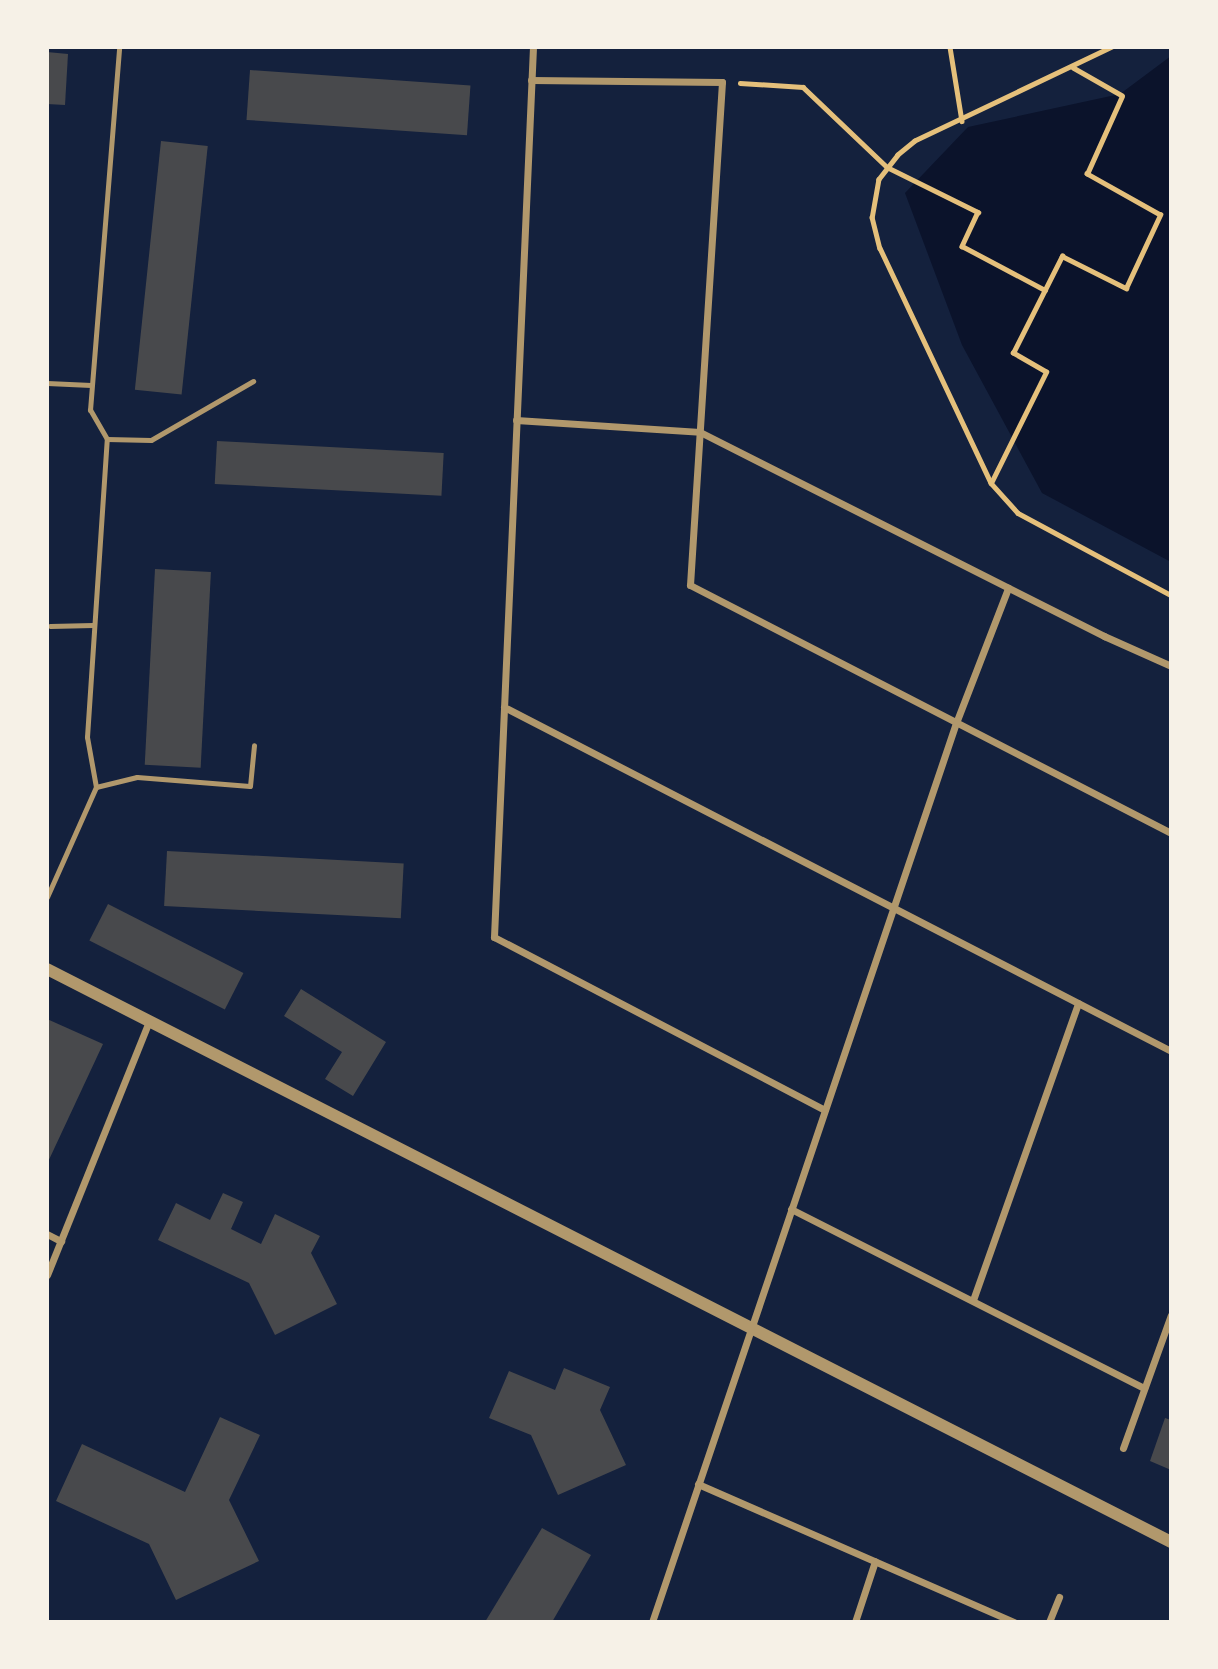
<!DOCTYPE html>
<html>
<head>
<meta charset="utf-8">
<style>
	body { margin:0 }
	#map { position:relative; width:1218px; height:1669px; overflow:hidden; background:#14213d; font-family:"Work Sans",sans-serif }
	div>[style] { position:absolute }
	[style*='--x'] { left:calc(var(--x)*1px); top:calc(var(--y)*1px); width:calc(var(--w)*1px); rotate:calc(var(--a)*1deg) }
	.water>* { inset:0; background:#0b132b }
	.building>* { inset:0; background:#48494c; transform-origin:0 0 }
	.path>* { height:4.5px; margin:-2.25px; padding:0 2.25px; transform-origin:2.25px; border-radius:2.25px; background:#e5c07b }
	.service>* { height:5px; margin:-2.5px; padding:0 2.5px; transform-origin:2.5px; border-radius:2.5px; background:#b1986c }
	.minor>* { height:7px; margin:-3.5px; padding:0 3.5px; transform-origin:3.5px; border-radius:3.5px; background:#b1986c }
	.tertiary>* { height:12px; margin:-6px; padding:0 6px; transform-origin:6px; border-radius:6px; background:#b1986c }
	span { translate:-50% -50%; white-space:nowrap; text-align:center; line-height:1.15; -webkit-text-stroke:5px #f6f1e7; paint-order:stroke }
	.frame { position:absolute; inset:0; border:49px solid #f6f1e7; pointer-events:none }
</style>
</head>
<body>
<div id="map">
	<div class="water">
		<div style="clip-path:polygon(1171px 56px,1171px 562px,1042px 493px,962px 345px,905px 193px,968px 127px,1120px 94px)"></div>
	</div>
	<div class="building">
		<div style="clip-path:polygon(47px 52px,68px 54px,65px 105px,47px 104px)"></div>
		<div style="left:250px;top:70px;width:221px;height:50px;rotate:4deg"></div>
		<div style="left:161px;top:141px;width:47px;height:250px;rotate:6deg"></div>
		<div style="left:217px;top:441px;width:227px;height:43px;rotate:3deg"></div>
		<div style="left:155px;top:569px;width:56px;height:196px;rotate:3deg"></div>
		<div style="left:167px;top:851px;width:237px;height:55px;rotate:3deg"></div>
		<div style="left:108px;top:904px;width:152px;height:41px;rotate:27deg"></div>
		<div style="clip-path:polygon(301px 989px,386px 1042px,353px 1096px,325px 1079px,342px 1052px,284px 1016px)"></div>
		<div style="clip-path:polygon(47px 1019px,103px 1044px,47px 1164px)"></div>
		<div style="clip-path:polygon(223px 1193px,243px 1202px,231px 1229px,261px 1244px,275px 1214px,320px 1236px,311px 1253px,337px 1304px,275px 1335px,249px 1283px,158px 1240px,176px 1203px,210px 1220px)"></div>
		<div style="clip-path:polygon(564px 1368px,610px 1387px,600px 1410px,626px 1465px,558px 1495px,531px 1435px,489px 1418px,509px 1371px,555px 1390px)"></div>
		<div style="clip-path:polygon(220px 1417px,260px 1435px,229px 1500px,259px 1561px,176px 1600px,149px 1544px,56px 1501px,82px 1444px,185px 1492px)"></div>
		<div style="clip-path:polygon(1165px 1418px,1171px 1420px,1171px 1470px,1150px 1461px)"></div>
		<div style="clip-path:polygon(542px 1528px,591px 1555px,552px 1622px,485px 1622px)"></div>
	</div>
	<div class="path">
		<div style="--x:950;--y:47;--w:75;--a:80.8"></div>
		<div style="--x:1112;--y:47;--w:218;--a:154.5"></div>
		<div style="--x:915;--y:141;--w:22;--a:141"></div>
		<div style="--x:898;--y:155;--w:31;--a:128"></div>
		<div style="--x:879;--y:179;--w:39;--a:100"></div>
		<div style="--x:872;--y:217;--w:32;--a:76"></div>
		<div style="--x:880;--y:248;--w:260;--a:64.7"></div>
		<div style="--x:991;--y:483;--w:40;--a:48"></div>
		<div style="--x:1018;--y:513;--w:174;--a:28.2"></div>
		<div style="--x:740;--y:83;--w:63;--a:3.6"></div>
		<div style="--x:803;--y:87;--w:116;--a:43.6"></div>
		<div style="--x:887;--y:167;--w:102;--a:26.3"></div>
		<div style="--x:978;--y:212;--w:38;--a:115"></div>
		<div style="--x:962;--y:246;--w:94;--a:27.9"></div>
		<div style="--x:991;--y:483;--w:124;--a:-63.6"></div>
		<div style="--x:1046;--y:372;--w:38;--a:-150"></div>
		<div style="--x:1013;--y:353;--w:109;--a:-63.2"></div>
		<div style="--x:1062;--y:256;--w:72;--a:26.6"></div>
		<div style="--x:1126;--y:288;--w:81;--a:-65"></div>
		<div style="--x:1160;--y:215;--w:84;--a:-150.7"></div>
		<div style="--x:1087;--y:174;--w:85;--a:-65.8"></div>
		<div style="--x:1122;--y:96;--w:56;--a:-150.3"></div>
	</div>
	<div class="service">
		<div style="--x:47;--y:383;--w:44;--a:2.6"></div>
		<div style="--x:107;--y:439;--w:44;--a:1.3"></div>
		<div style="--x:151;--y:440;--w:118;--a:-30"></div>
		<div style="--x:50;--y:626;--w:43;--a:-1.3"></div>
		<div style="--x:96;--y:787;--w:42;--a:-13.7"></div>
		<div style="--x:137;--y:777;--w:113;--a:4.6"></div>
		<div style="--x:250;--y:786;--w:41;--a:-84.4"></div>
		<div style="--x:47;--y:897;--w:120;--a:-66"></div>
		<div style="--x:96;--y:787;--w:51;--a:-100.2"></div>
		<div style="--x:87;--y:737;--w:299;--a:-86.2"></div>
		<div style="--x:107;--y:439;--w:34;--a:-120"></div>
		<div style="--x:90;--y:410;--w:364;--a:-85.4"></div>
	</div>
	<div class="minor">
		<div style="--x:533;--y:47;--w:891;--a:92.51"></div>
		<div style="--x:494;--y:937;--w:373;--a:27.6"></div>
		<div style="--x:531;--y:80;--w:191;--a:0.6"></div>
		<div style="--x:722;--y:82;--w:504;--a:93.64"></div>
		<div style="--x:690;--y:585;--w:541;--a:27.28"></div>
		<div style="--x:516;--y:420;--w:184;--a:3.7"></div>
		<div style="--x:700;--y:432;--w:453;--a:26.8"></div>
		<div style="--x:1104;--y:636;--w:73;--a:24.1"></div>
		<div style="--x:504;--y:707;--w:750;--a:27.28"></div>
		<div style="--x:791;--y:1209;--w:396;--a:26.9"></div>
		<div style="--x:47;--y:1234;--w:16;--a:27"></div>
		<div style="--x:47;--y:1275;--w:274;--a:-68.1"></div>
		<div style="--x:973;--y:1300;--w:315;--a:-70.5"></div>
		<div style="--x:1123;--y:1448;--w:141;--a:-70.2"></div>
		<div style="--x:698;--y:1484;--w:345;--a:23.6"></div>
		<div style="--x:652;--y:1622;--w:949;--a:-71.32"></div>
		<div style="--x:956;--y:723;--w:145;--a:-68.9"></div>
		<div style="--x:855;--y:1622;--w:64;--a:-71.8"></div>
		<div style="--x:1049;--y:1622;--w:27;--a:-68"></div>
	</div>
	<div class="tertiary">
		<div style="--x:47;--y:969;--w:1262;--a:27.01"></div>
	</div>
	<div class="frame"></div>
</div>
</body>
</html>
